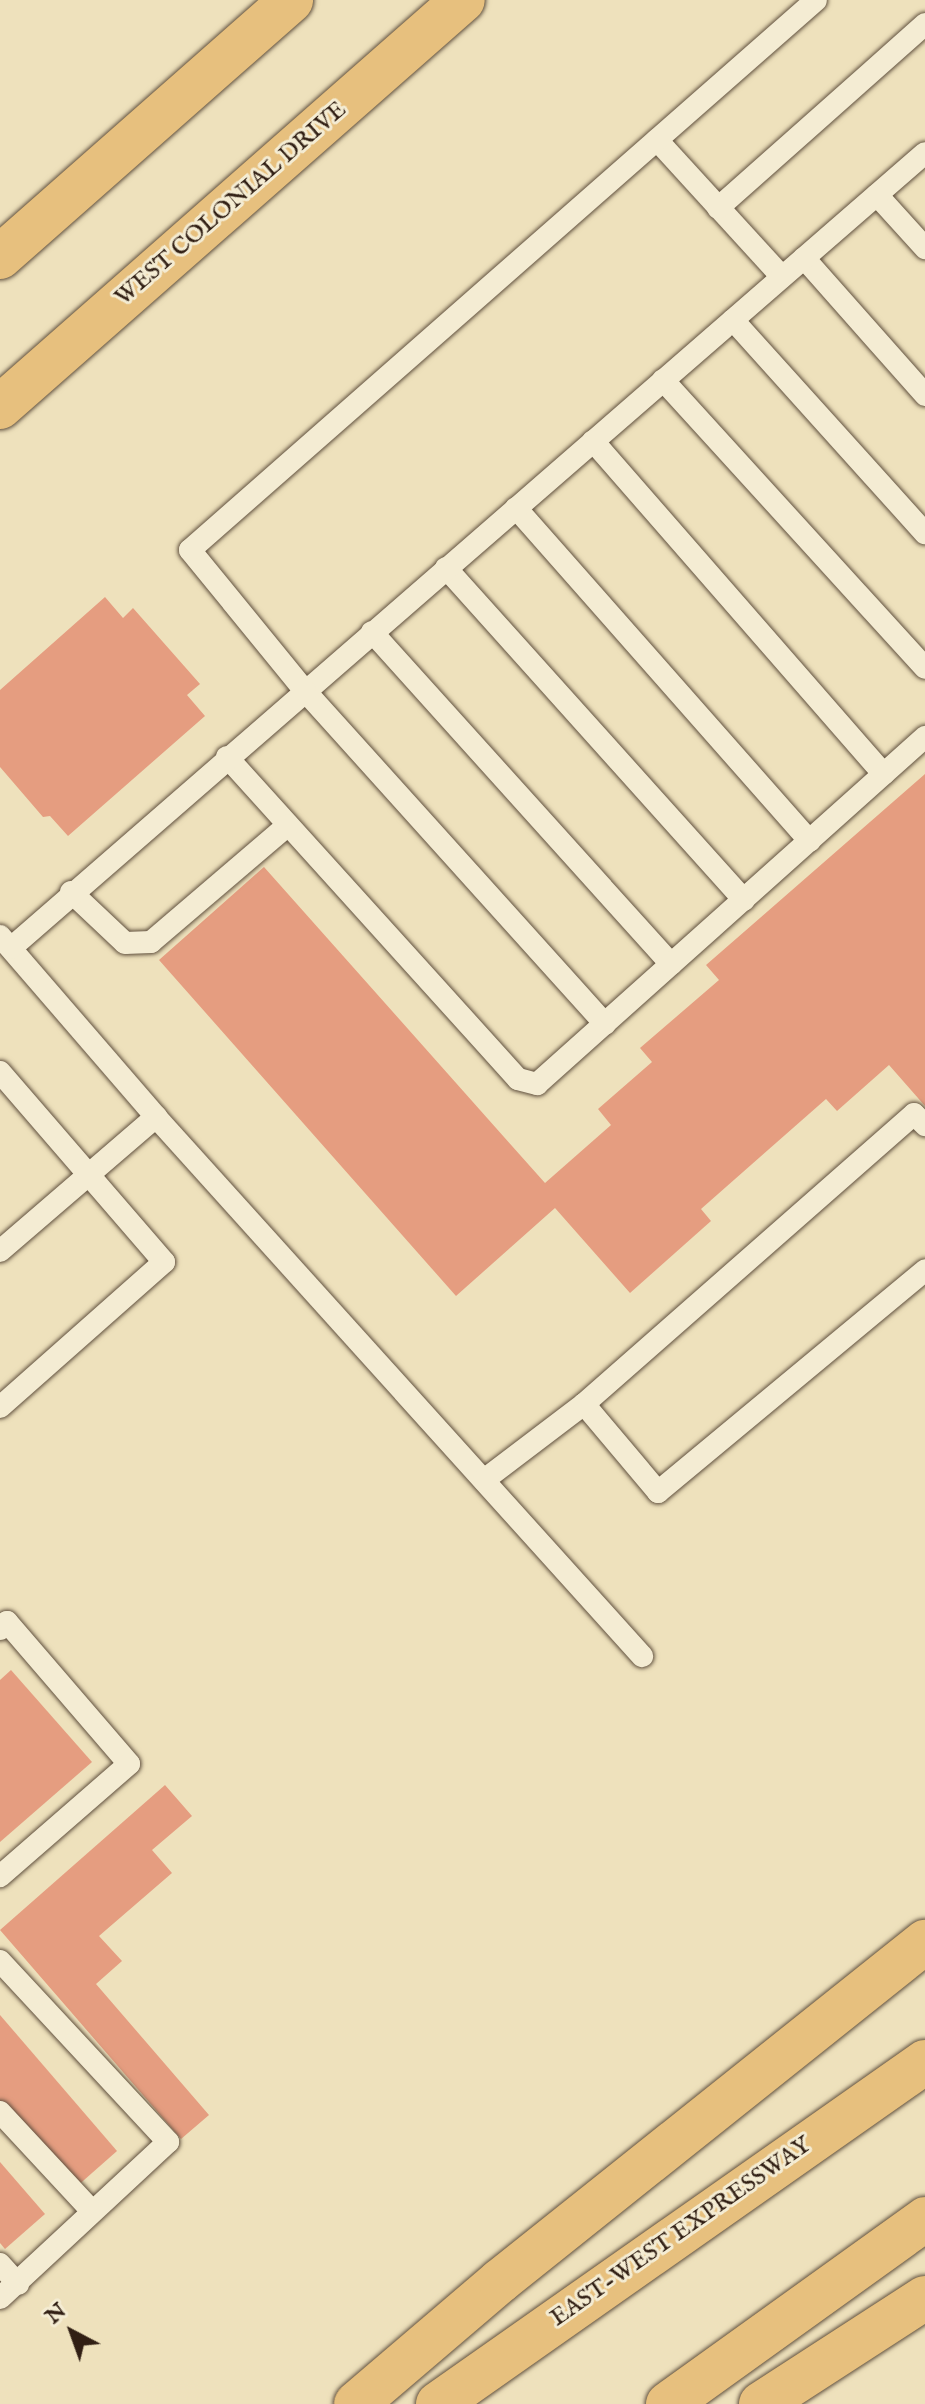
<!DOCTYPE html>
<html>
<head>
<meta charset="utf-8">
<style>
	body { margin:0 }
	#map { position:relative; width:925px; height:2404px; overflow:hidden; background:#eee1bc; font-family:"IM FELL English",serif }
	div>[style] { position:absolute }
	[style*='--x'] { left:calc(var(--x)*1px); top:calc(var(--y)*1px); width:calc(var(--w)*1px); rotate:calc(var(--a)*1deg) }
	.building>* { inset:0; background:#e59d80 }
	.roads { filter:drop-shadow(0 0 2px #60503e) drop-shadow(0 0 2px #60503e) }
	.service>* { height:22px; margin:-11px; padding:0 11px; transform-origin:11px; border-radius:11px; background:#f4ecd3 }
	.trunk>* { height:44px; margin:-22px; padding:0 22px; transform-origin:22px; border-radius:22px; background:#e7c07e }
	.motorway>* { height:44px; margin:-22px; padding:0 22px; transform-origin:22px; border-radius:22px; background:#e7c07e }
	span { translate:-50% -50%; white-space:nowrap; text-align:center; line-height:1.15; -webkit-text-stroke:6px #f4ecd3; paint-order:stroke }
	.street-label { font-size:24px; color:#311f14 }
	.north { position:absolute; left:32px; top:2292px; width:80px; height:80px; -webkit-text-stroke:6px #f4ecd3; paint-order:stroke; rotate:319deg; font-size:22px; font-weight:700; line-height:32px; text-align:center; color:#311f14 }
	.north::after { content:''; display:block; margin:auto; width:28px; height:36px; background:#311f14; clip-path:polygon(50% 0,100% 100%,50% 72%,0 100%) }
</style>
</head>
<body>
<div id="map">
	<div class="building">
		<div style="clip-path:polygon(105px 597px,123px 618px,133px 608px,200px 684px,187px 695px,205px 716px,68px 836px,50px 816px,43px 817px,0 767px,0 690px)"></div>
		<div style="clip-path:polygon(925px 774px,925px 1106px,889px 1065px,837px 1111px,826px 1099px,701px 1209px,711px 1221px,630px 1293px,555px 1208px,456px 1296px,159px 960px,264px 867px,545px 1183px,611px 1125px,598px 1109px,652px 1062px,640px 1048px,719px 980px,706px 965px)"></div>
		<div style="clip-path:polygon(11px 1670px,92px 1762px,0 1842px,0 1680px)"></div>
		<div style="clip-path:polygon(165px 1785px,192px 1816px,152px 1850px,172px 1873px,99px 1936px,122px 1961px,96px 1984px,209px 2115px,181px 2139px,0 1930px)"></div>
		<div style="clip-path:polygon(0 2015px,117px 2151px,75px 2188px,0 2101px)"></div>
		<div style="clip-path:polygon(0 2162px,45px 2214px,5px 2249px,0 2243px)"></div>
	</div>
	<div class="roads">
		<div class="service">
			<div style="--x:657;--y:140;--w:185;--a:47.6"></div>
			<div style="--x:877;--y:195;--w:72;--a:47.8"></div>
			<div style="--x:718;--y:208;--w:277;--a:-41.6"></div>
			<div style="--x:804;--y:258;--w:183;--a:48.5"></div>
			<div style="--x:733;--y:320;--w:287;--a:48"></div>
			<div style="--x:663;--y:380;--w:389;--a:47.7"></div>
			<div style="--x:593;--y:441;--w:442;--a:48.9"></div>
			<div style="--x:516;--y:508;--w:444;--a:48.6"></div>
			<div style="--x:446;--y:568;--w:446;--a:48.1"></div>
			<div style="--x:372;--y:632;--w:447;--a:48"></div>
			<div style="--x:227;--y:757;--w:434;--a:47.9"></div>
			<div style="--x:518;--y:1079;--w:20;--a:15"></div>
			<div style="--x:537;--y:1084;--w:521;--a:-41.81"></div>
			<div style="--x:71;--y:892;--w:74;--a:43.4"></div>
			<div style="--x:125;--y:943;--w:26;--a:-2"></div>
			<div style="--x:151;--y:942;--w:180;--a:-40.5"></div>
			<div style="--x:0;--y:936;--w:239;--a:49.2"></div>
			<div style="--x:156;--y:1117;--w:726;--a:47.96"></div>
			<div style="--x:11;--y:948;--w:1211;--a:-41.02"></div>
			<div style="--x:605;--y:1024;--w:448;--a:-132"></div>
			<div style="--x:305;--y:691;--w:182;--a:-129.2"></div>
			<div style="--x:190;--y:550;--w:833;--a:-41.3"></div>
			<div style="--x:0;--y:1072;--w:251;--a:49.2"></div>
			<div style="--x:164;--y:1262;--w:219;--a:138.5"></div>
			<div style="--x:0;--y:1251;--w:206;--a:-40.7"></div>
			<div style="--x:584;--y:1404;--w:115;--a:49.9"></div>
			<div style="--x:658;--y:1492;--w:347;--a:-39.7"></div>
			<div style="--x:484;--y:1480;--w:126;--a:-37.2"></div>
			<div style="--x:584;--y:1404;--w:439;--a:-41.3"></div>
			<div style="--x:914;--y:1114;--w:16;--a:45"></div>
			<div style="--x:0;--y:1629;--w:10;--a:-45"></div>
			<div style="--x:7;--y:1622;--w:187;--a:49.3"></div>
			<div style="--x:129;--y:1764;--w:171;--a:139"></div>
			<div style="--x:0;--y:1961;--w:247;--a:47.1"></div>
			<div style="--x:168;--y:2142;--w:229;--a:137.1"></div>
			<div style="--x:0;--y:2112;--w:135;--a:47.1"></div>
			<div style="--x:0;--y:2264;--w:27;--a:48"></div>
		</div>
		<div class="trunk">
			<div style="--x:0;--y:257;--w:388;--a:-41.4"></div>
			<div style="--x:0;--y:407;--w:616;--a:-41.32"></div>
		</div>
		<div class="motorway">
			<div style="--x:356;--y:2404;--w:189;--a:-40.5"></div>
			<div style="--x:500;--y:2281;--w:544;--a:-38.58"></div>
			<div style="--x:438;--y:2404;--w:595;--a:-35.08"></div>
			<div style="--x:668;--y:2404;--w:317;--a:-35.7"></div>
			<div style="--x:761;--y:2404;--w:195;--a:-32.9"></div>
		</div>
	</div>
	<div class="street-label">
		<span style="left:231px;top:204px;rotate:-41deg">WEST COLONIAL DRIVE</span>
		<span style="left:681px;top:2232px;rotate:-35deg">EAST-WEST EXPRESSWAY</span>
	</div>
	<div class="north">N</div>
</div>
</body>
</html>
